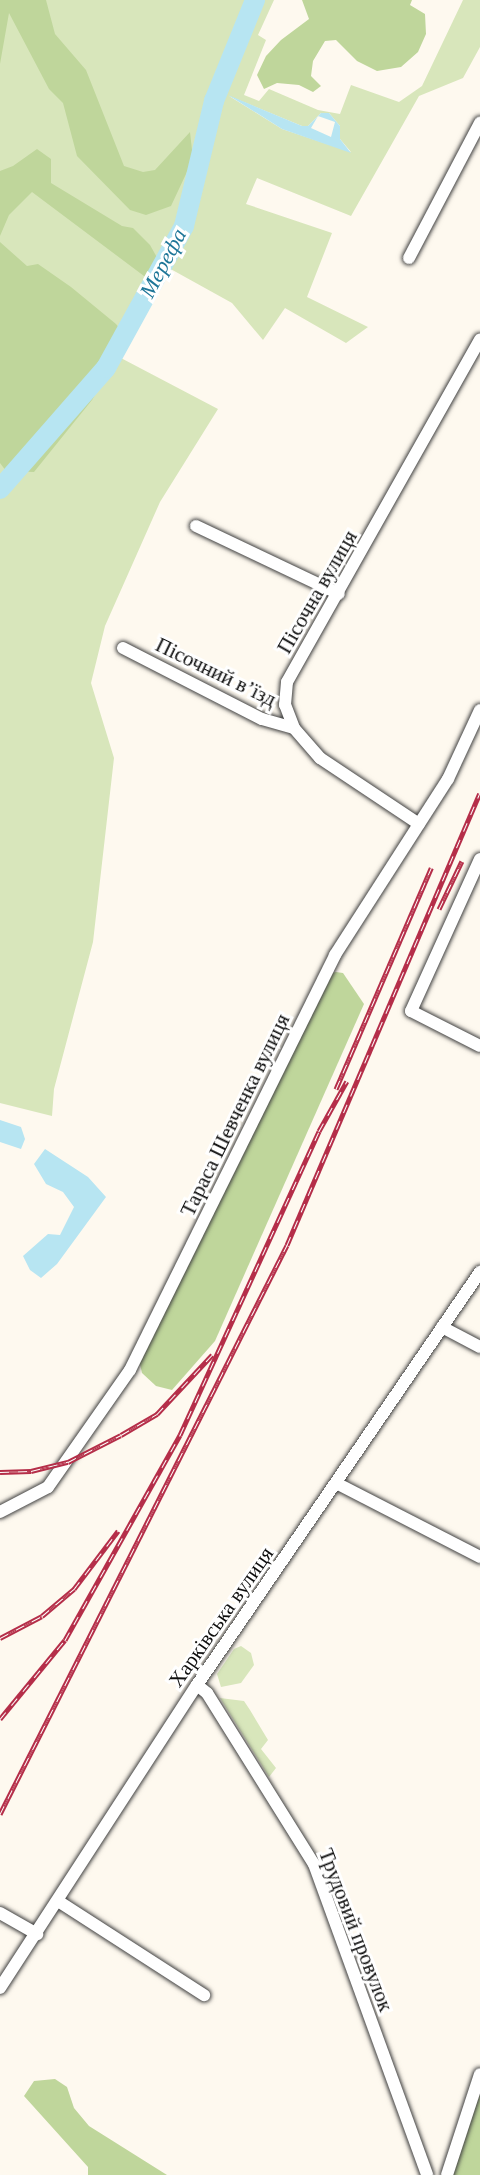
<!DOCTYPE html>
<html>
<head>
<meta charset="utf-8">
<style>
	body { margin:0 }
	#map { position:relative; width:480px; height:2175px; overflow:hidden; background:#fef9ef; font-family:"Times New Roman",serif }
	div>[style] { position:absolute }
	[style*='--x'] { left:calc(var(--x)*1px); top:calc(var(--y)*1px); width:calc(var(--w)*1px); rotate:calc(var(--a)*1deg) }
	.green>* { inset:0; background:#d8e6bb }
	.forest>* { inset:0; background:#bfd69b }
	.water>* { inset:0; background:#b7e5f2 }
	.river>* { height:20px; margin:-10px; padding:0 10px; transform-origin:10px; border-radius:10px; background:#b7e5f2 }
	.roads { filter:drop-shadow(0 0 2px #414141) drop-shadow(0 0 2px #414141) }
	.minor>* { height:12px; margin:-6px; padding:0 6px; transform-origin:6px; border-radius:6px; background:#fff }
	.rail>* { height:5px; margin-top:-2.5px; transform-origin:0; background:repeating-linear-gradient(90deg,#fff 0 9px,#b52e49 0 18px); box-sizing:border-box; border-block:2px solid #b52e49 }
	span { translate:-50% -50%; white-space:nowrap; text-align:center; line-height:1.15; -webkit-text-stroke:6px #fff; paint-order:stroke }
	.street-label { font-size:21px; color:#0e0e0e }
	.water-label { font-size:22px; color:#1e7698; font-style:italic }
</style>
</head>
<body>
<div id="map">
	<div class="green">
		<div style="clip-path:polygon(evenodd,0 0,274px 0,258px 35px,266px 40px,244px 95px,259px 101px,269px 89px,318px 110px,340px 114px,351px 85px,399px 102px,422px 86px,463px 0,480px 0,480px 47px,463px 78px,419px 96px,351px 216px,257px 178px,246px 204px,332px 233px,307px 297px,368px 327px,346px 343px,285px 308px,263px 340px,232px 303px,167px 267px,119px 357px,218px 409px,160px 502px,105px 626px,91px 683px,114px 758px,93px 942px,54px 1089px,52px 1116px,0 1103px,0 0,229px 96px,302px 126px,308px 126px,321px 113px,329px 113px,340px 126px,340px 139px,351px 152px,282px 129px,229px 96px)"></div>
		<div style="clip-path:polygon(241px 1646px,251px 1653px,254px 1665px,241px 1683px,221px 1687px,217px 1674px,234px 1649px)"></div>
		<div style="clip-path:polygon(220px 1698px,244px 1701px,250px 1710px,268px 1740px,261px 1749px,276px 1768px,269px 1777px)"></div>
	</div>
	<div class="forest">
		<div style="clip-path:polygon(0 0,46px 0,55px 34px,86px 70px,124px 166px,143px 172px,155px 170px,190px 132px,193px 159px,171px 206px,146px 215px,130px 210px,77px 156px,63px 103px,49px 89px,9px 13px,0 64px)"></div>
		<div style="clip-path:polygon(302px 0,412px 0,410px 5px,425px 14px,426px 34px,418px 52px,401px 67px,377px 71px,357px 61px,336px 40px,325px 41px,313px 61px,311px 76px,321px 86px,313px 92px,299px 85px,277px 83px,264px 89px,257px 75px,266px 56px,281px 40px,309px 19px)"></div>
		<div style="clip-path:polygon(37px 149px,51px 159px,51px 183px,122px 226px,133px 228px,150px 245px,159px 261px,148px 279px,32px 192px,9px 215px,0 236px,0 171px,13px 166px)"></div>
		<div style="clip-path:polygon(0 242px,27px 266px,38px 264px,71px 287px,116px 324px,128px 339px,92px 400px,34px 472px,6px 471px,0 463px)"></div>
		<div style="clip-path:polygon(336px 972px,343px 973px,364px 1004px,215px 1341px,172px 1390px,156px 1386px,142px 1373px,139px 1360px,327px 974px)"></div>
		<div style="clip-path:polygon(55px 2079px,67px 2087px,74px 2108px,89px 2126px,167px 2175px,88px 2175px,88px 2167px,24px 2096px,34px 2081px)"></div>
		<div style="clip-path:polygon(480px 2094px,480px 2175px,451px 2175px)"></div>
	</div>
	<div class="water">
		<div style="clip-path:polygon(evenodd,228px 95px,302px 126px,308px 126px,321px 113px,329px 113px,340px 126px,340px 139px,351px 153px,282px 129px,228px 95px,318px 116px,335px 122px,331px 137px,311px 128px,318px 116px)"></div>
		<div style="clip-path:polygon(0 1120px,21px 1127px,25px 1139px,21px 1149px,0 1142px)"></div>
		<div style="clip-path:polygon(45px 1149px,88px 1177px,106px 1197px,57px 1264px,41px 1278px,30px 1270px,23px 1256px,48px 1234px,60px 1235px,74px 1207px,63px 1192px,46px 1184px,34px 1164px)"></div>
	</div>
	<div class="river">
		<div style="--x:0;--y:489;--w:161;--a:-48.8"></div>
		<div style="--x:106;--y:368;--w:162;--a:-61.2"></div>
		<div style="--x:184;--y:226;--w:129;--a:-76.5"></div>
		<div style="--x:214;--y:101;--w:109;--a:-67.9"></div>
	</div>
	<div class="roads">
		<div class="minor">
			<div style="--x:409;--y:258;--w:153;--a:-62.3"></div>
			<div style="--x:196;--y:526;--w:158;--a:25.4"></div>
			<div style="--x:123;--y:648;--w:156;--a:27.1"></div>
			<div style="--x:262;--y:719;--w:33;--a:16"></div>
			<div style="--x:419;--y:824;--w:119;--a:-146.3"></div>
			<div style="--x:320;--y:758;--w:40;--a:-131"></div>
			<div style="--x:294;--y:728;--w:25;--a:-111"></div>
			<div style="--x:285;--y:705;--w:23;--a:-85"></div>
			<div style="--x:287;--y:682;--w:393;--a:-60.6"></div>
			<div style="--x:480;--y:859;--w:167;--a:114.4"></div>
			<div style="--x:411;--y:1011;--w:77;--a:26.9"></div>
			<div style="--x:442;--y:1327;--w:43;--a:27.8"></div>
			<div style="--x:338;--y:1484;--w:160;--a:27.2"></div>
			<div style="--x:0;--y:1512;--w:54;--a:-27.5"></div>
			<div style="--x:48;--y:1487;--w:143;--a:-55"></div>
			<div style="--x:130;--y:1370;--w:463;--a:-63.7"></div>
			<div style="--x:335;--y:955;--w:209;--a:-57.3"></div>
			<div style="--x:448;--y:779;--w:76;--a:-65.1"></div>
			<div style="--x:197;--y:1685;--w:13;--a:39"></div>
			<div style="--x:207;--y:1693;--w:202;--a:58"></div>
			<div style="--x:314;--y:1864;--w:331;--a:70"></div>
			<div style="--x:58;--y:1901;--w:174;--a:32.8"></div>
			<div style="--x:0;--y:1913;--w:43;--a:29.6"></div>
			<div style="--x:0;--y:1988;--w:361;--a:-57"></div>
			<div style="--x:197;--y:1685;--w:501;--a:-55.58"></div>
			<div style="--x:447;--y:2175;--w:106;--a:-71.9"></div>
		</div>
	</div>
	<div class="rail">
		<div style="--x:439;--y:909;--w:53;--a:-64.4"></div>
		<div style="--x:336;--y:1089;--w:241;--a:-66.7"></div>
		<div style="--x:0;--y:1472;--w:31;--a:-2"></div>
		<div style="--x:31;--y:1471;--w:38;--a:-14"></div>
		<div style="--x:68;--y:1462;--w:59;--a:-27"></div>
		<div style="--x:121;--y:1435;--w:42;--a:-30.3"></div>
		<div style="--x:157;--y:1414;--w:81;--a:-47"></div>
		<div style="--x:0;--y:1638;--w:47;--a:-27.6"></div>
		<div style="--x:42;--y:1616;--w:42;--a:-40.2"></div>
		<div style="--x:74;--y:1589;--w:73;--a:-52.8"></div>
		<div style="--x:0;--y:1719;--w:102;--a:-50.6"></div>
		<div style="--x:65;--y:1640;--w:235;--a:-60.7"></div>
		<div style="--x:180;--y:1435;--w:334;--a:-65.4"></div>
		<div style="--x:319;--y:1131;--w:57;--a:-60.8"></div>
		<div style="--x:0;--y:1814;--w:637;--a:-63.23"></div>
		<div style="--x:287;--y:1245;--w:491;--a:-66.9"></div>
	</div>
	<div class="street-label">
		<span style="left:317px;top:592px;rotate:-60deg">Пісочна вулиця</span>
		<span style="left:216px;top:672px;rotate:26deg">Пісочний в’їзд</span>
		<span style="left:235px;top:1115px;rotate:-64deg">Тараса Шевченка вулиця</span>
		<span style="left:221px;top:1617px;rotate:-55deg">Харківська вулиця</span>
		<span style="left:356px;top:1930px;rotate:69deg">Трудовий провулок</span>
	</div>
	<div class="water-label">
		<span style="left:163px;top:263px;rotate:-62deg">Мерефа</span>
	</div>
</div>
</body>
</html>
